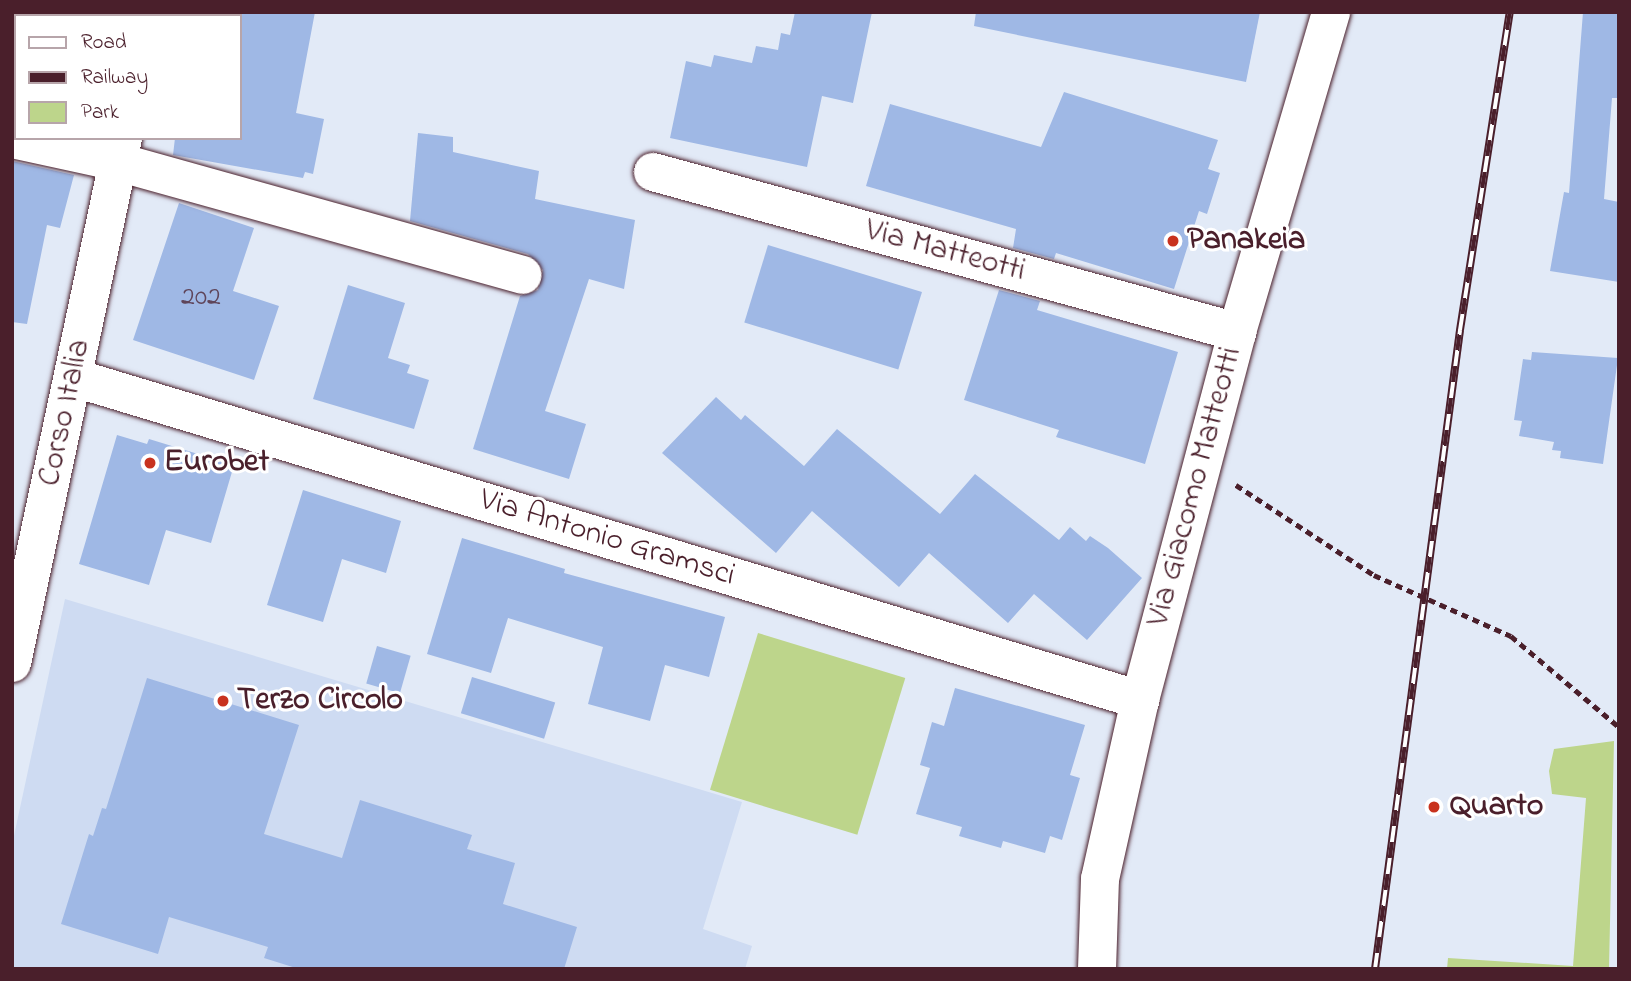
<!DOCTYPE html>
<html>
<head>
<meta charset="utf-8">
<style>
	body { margin:0 }
	#map { position:relative; width:1631px; height:981px; overflow:hidden; background:#e2eaf7; font-family:"Indie Flower",sans-serif }
	div>[style] { position:absolute }
	[style*='--x'] { left:calc(var(--x)*1px); top:calc(var(--y)*1px); width:calc(var(--w)*1px); rotate:calc(var(--a)*1deg) }
	.built>* { inset:0; background:#cedbf2 }
	.green>* { inset:0; background:#bdd58b; transform-origin:0 0 }
	.building>* { inset:0; background:#9fb8e5; transform-origin:0 0 }
	.path>* { height:4.5px; margin-top:-2.25px; transform-origin:0; background:repeating-linear-gradient(90deg,#4a1f2b 0 7px,transparent 0 12px) }
	.roads { filter:drop-shadow(0 0 2px #4a1f2b) drop-shadow(0 0 2px #4a1f2b) }
	.street>* { height:38px; margin:-19px; padding:0 19px; transform-origin:19px; border-radius:19px; background:#fff }
	.rail>* { height:8px; margin-top:-4px; transform-origin:0; background:repeating-linear-gradient(90deg,#fff 0 16px,#4a1f2b 0 32px); box-sizing:border-box; border-block:2px solid #4a1f2b }
	.dots>* { width:19px; height:19px; translate:-50% -50%; box-sizing:border-box; border:4px solid #fff; border-radius:50% }
	span { translate:-50% -50%; white-space:nowrap; text-align:center; line-height:1.15; -webkit-text-stroke:6px #fff; paint-order:stroke }
	.number-label { font-size:28px; color:#5f455a }
	.number-label span { -webkit-text-stroke-width:0 }
	.poi-label { font-size:32px; color:#4a1f2b; font-weight:700 }
	.left { translate:0 -50%; text-align:left }
	.street-label { font-size:32px; color:#4a1f2b }
	.frame { position:absolute; inset:0; border:14px solid #4a1f2b; pointer-events:none }
	.legend { position:absolute; left:14px; top:14px; width:228px; height:126px; box-sizing:border-box; background:#fff; border:2px solid #b7a5aa; margin:0; padding:9px 12px; list-style:none; font-size:21px; color:#4a1f2b }
	.legend li { display:flex; align-items:center; gap:14px; height:35px }
	.legend b { width:35px; border:2px solid #b7a5aa }
</style>
</head>
<body>
<div id="map">
	<div class="built">
		<div style="clip-path:polygon(65px 599px,742px 802px,703px 929px,752px 946px,745px 969px,12px 969px,12px 845px)"></div>
	</div>
	<div class="green">
		<div style="left:758px;top:633px;width:154px;height:164px;rotate:17deg"></div>
		<div style="clip-path:polygon(1614px 741px,1609px 969px,1447px 969px,1448px 958px,1573px 966px,1586px 798px,1552px 794px,1549px 771px,1554px 749px)"></div>
	</div>
	<div class="building">
		<div style="clip-path:polygon(240px 12px,315px 12px,296px 113px,324px 119px,313px 174px,305px 172px,303px 178px,173px 155px,175px 138px,240px 138px)"></div>
		<div style="clip-path:polygon(795px 12px,872px 12px,853px 103px,822px 96px,807px 167px,670px 138px,686px 61px,711px 67px,714px 55px,752px 63px,756px 46px,778px 50px,781px 33px,790px 35px)"></div>
		<div style="clip-path:polygon(976px 12px,1260px 12px,1246px 82px,974px 26px)"></div>
		<div style="clip-path:polygon(1583px 12px,1619px 12px,1619px 98px,1612px 98px,1604px 199px,1619px 202px,1619px 282px,1550px 271px,1564px 192px,1569px 193px)"></div>
		<div style="clip-path:polygon(1064px 92px,1218px 140px,1208px 169px,1220px 173px,1207px 214px,1199px 211px,1174px 289px,1056px 253px,1054px 259px,1013px 248px,1016px 229px,866px 186px,890px 104px,1041px 147px)"></div>
		<div style="clip-path:polygon(418px 133px,453px 137px,453px 152px,539px 171px,535px 199px,635px 220px,624px 289px,589px 279px,545px 411px,586px 424px,569px 479px,473px 449px,520px 296px,538px 290px,543px 270px,528px 254px,410px 221px)"></div>
		<div style="clip-path:polygon(12px 161px,74px 175px,60px 228px,47px 225px,27px 324px,12px 322px)"></div>
		<div style="clip-path:polygon(179px 203px,254px 228px,233px 291px,279px 306px,254px 380px,133px 340px)"></div>
		<div style="left:768px;top:245px;width:161px;height:81px;rotate:17deg"></div>
		<div style="clip-path:polygon(348px 285px,405px 303px,388px 358px,410px 365px,407px 373px,429px 380px,414px 429px,313px 399px)"></div>
		<div style="clip-path:polygon(999px 290px,1040px 301px,1037px 310px,1178px 352px,1145px 464px,1056px 437px,1059px 430px,964px 400px)"></div>
		<div style="clip-path:polygon(1532px 352px,1618px 358px,1603px 464px,1560px 458px,1561px 451px,1552px 450px,1554px 442px,1519px 436px,1522px 421px,1514px 420px,1523px 359px,1531px 360px)"></div>
		<div style="clip-path:polygon(716px 397px,741px 420px,745px 415px,804px 466px,837px 429px,940px 514px,975px 474px,1059px 540px,1070px 527px,1086px 541px,1090px 536px,1108px 548px,1142px 578px,1087px 640px,1034px 594px,1008px 623px,929px 553px,899px 587px,812px 511px,776px 553px,662px 453px)"></div>
		<div style="clip-path:polygon(117px 435px,147px 444px,149px 439px,234px 465px,211px 543px,166px 530px,149px 585px,79px 564px)"></div>
		<div style="clip-path:polygon(303px 490px,401px 521px,386px 573px,342px 559px,323px 622px,267px 605px)"></div>
		<div style="clip-path:polygon(462px 538px,565px 569px,564px 573px,725px 617px,709px 677px,665px 665px,650px 721px,588px 704px,603px 647px,508px 618px,491px 673px,427px 654px)"></div>
		<div style="left:377px;top:646px;width:35px;height:39px;rotate:16deg"></div>
		<div style="left:472px;top:677px;width:87px;height:38px;rotate:17deg"></div>
		<div style="clip-path:polygon(147px 678px,299px 725px,264px 834px,342px 858px,360px 800px,472px 835px,467px 849px,515px 863px,503px 904px,577px 927px,564px 969px,299px 969px,264px 958px,268px 947px,169px 917px,158px 954px,61px 924px,89px 834px,93px 836px,102px 808px,106px 809px)"></div>
		<div style="clip-path:polygon(955px 688px,1085px 725px,1070px 775px,1080px 778px,1062px 840px,1050px 836px,1045px 853px,1003px 841px,1001px 848px,959px 836px,962px 827px,916px 814px,930px 768px,920px 765px,932px 722px,944px 726px)"></div>
	</div>
	<div class="path">
		<div style="--x:1236;--y:485;--w:165;--a:33.1"></div>
		<div style="--x:1374;--y:575;--w:150;--a:24"></div>
		<div style="--x:1511;--y:636;--w:141;--a:40.1"></div>
	</div>
	<div class="roads">
		<div class="street">
			<div style="--x:150;--y:16;--w:4;--a:-76"></div>
			<div style="--x:12;--y:139;--w:108;--a:12.2"></div>
			<div style="--x:118;--y:162;--w:420;--a:15.6"></div>
			<div style="--x:653;--y:172;--w:606;--a:15.32"></div>
			<div style="--x:75;--y:378;--w:1113;--a:16.82"></div>
			<div style="--x:12;--y:663;--w:537;--a:-78.06"></div>
			<div style="--x:1097;--y:969;--w:90;--a:-88.1"></div>
			<div style="--x:1100;--y:879;--w:183;--a:-77.4"></div>
			<div style="--x:1140;--y:700;--w:381;--a:-75.2"></div>
			<div style="--x:1237;--y:332;--w:334;--a:-73.6"></div>
		</div>
	</div>
	<div class="rail">
		<div style="--x:1375;--y:969;--w:645;--a:-82.42"></div>
		<div style="--x:1460;--y:330;--w:322;--a:-81.1"></div>
	</div>
	<div class="dots">
		<div style="left:1173px;top:241px;background:#c8321e"></div>
		<div style="left:150px;top:463px;background:#c8321e"></div>
		<div style="left:223px;top:701px;background:#c8321e"></div>
		<div style="left:1434px;top:807px;background:#c8321e"></div>
	</div>
	<div class="number-label">
		<span style="left:201px;top:298px">202</span>
	</div>
	<div class="poi-label">
		<span class="left" style="left:1187px;top:241px">Panakeia</span>
		<span class="left" style="left:164px;top:463px">Eurobet</span>
		<span class="left" style="left:237px;top:701px">Terzo Circolo</span>
		<span class="left" style="left:1450px;top:807px">Quarto</span>
	</div>
	<div class="street-label">
		<span style="left:945px;top:252px;rotate:15deg">Via Matteotti</span>
		<span style="left:66px;top:413px;rotate:-78deg">Corso Italia</span>
		<span style="left:1196px;top:487px;rotate:-75deg">Via Giacomo Matteotti</span>
		<span style="left:607px;top:539px;rotate:17deg">Via Antonio Gramsci</span>
	</div>
	<div class="frame"></div>
	<ul class="legend">
	<li><b style="height:9px;background:#fff"></b>Road</li>
	<li><b style="height:9px;background:#4a1f2b"></b>Railway</li>
	<li><b style="height:19px;background:#bdd58b"></b>Park</li>
	</ul>
</div>
</body>
</html>
